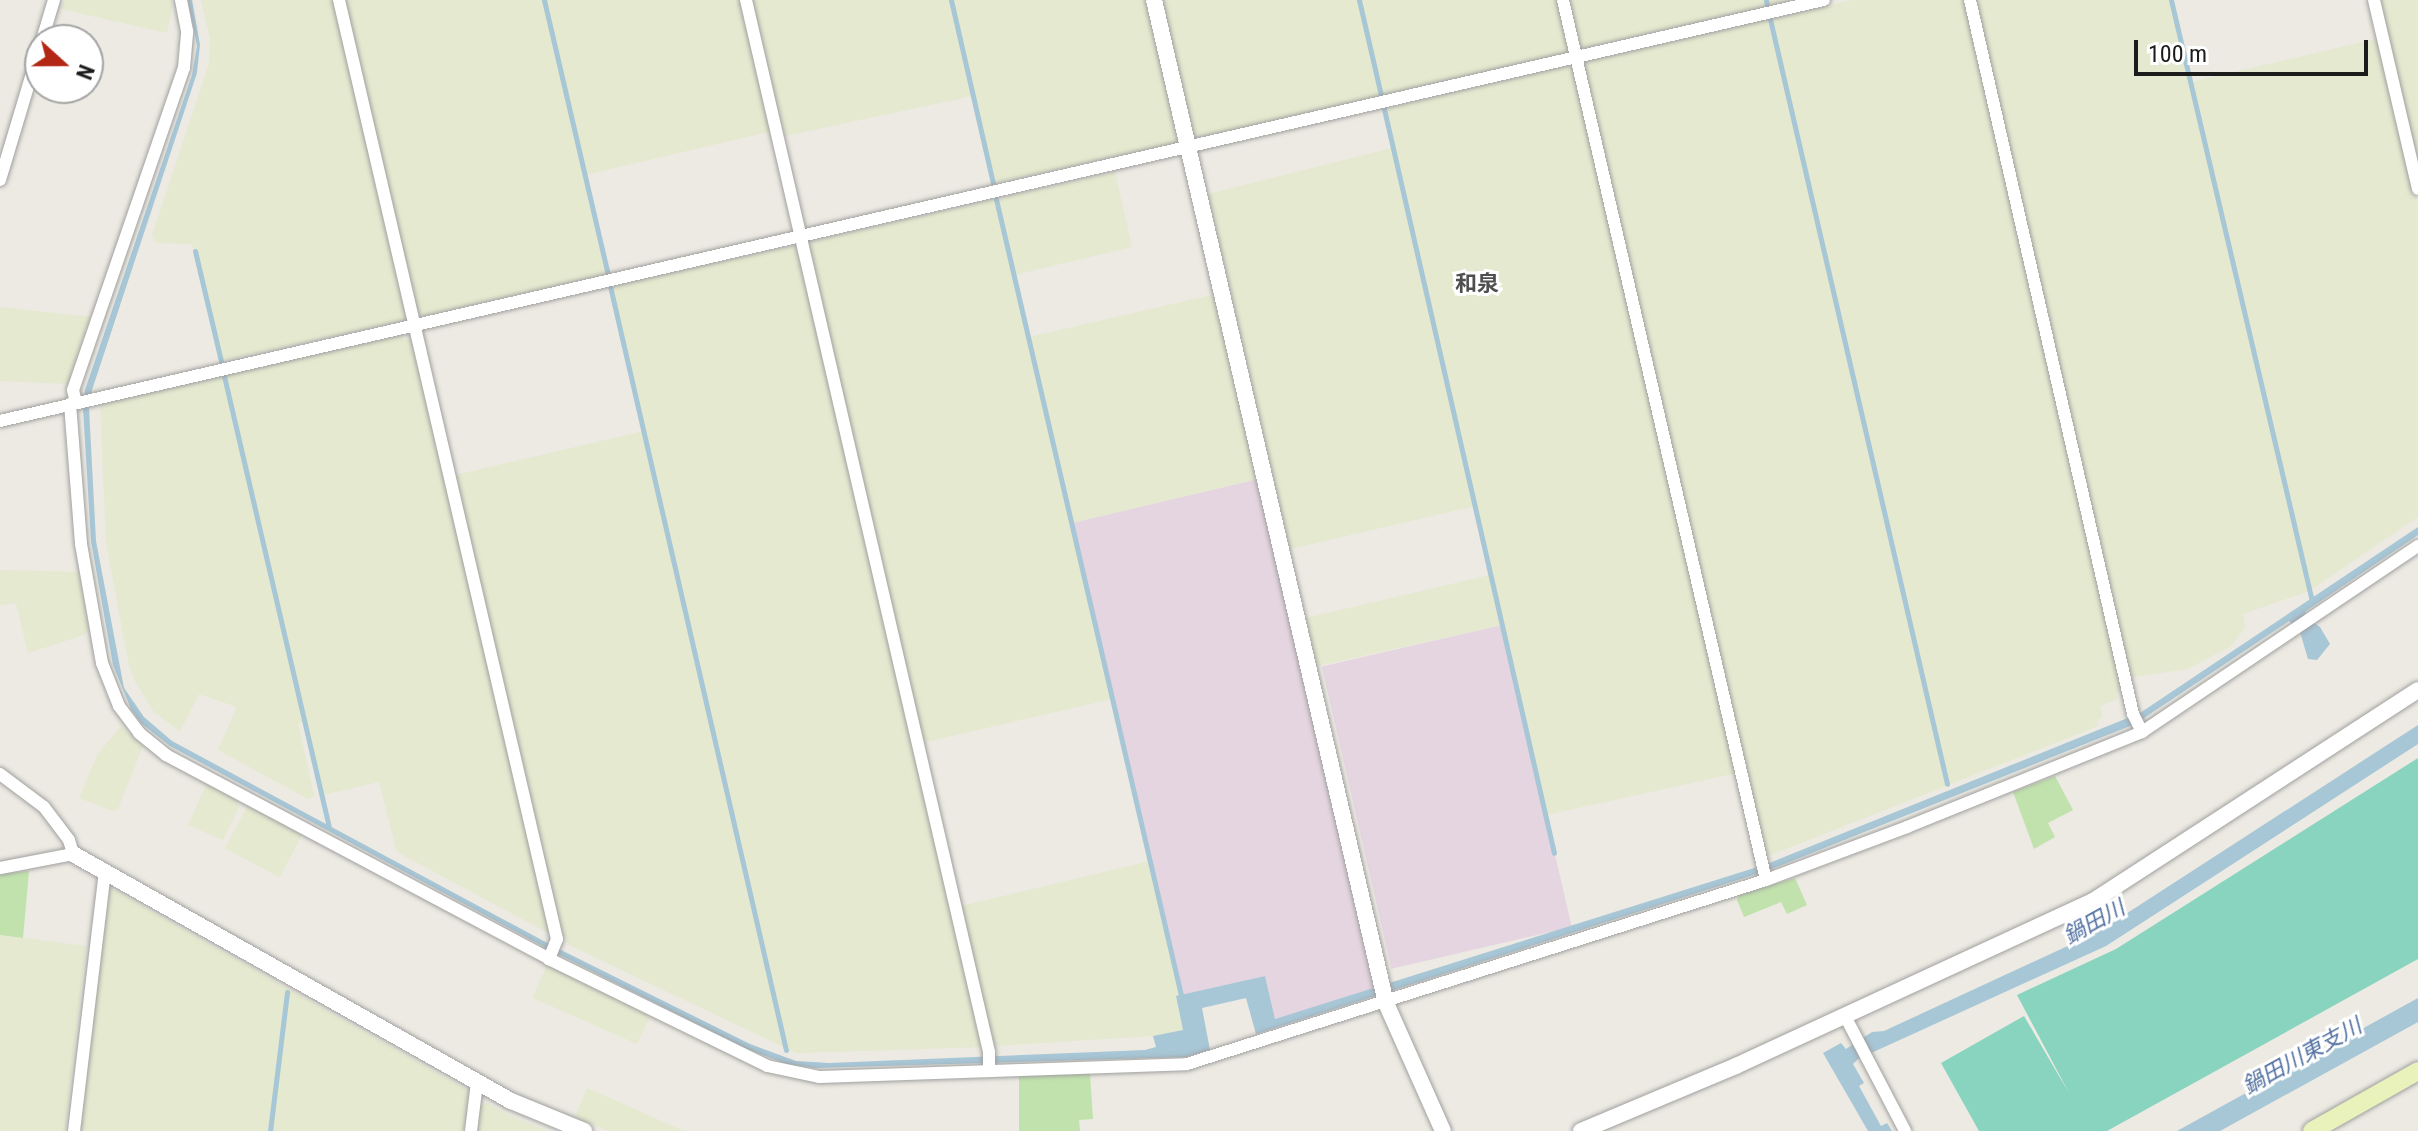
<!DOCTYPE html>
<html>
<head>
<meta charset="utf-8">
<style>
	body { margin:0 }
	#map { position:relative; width:2418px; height:1131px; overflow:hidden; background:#eceae2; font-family:"Roboto Condensed","Noto Sans JP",sans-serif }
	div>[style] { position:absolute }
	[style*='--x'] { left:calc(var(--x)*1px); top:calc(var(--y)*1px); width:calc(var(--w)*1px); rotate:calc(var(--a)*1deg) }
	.industrial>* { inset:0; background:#e5d5e0; transform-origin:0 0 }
	.farmland>* { inset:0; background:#e4e9cf; transform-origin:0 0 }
	.grass>* { inset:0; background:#c1e2ad }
	.pitch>* { inset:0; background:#88d4bf }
	.water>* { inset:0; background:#a7c6d6 }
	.stream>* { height:5px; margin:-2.5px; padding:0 2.5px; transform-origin:2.5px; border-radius:2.5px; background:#a7c6d6 }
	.roads { filter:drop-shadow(0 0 2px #a0a0a0) drop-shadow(0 0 2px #a0a0a0) }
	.minor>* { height:12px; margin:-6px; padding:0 6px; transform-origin:6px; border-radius:6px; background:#fff }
	.tertiary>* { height:16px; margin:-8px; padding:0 8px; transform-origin:8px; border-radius:8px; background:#fff }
	.secondary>* { height:18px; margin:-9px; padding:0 9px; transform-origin:9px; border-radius:9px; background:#e9f2bb }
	span { translate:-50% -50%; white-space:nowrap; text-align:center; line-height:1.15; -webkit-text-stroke:6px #fff; paint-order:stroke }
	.neighbourhood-label { font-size:22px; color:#4f4f4f; font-weight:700 }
	.water-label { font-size:22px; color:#5371a1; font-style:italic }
	.north { position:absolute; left:24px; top:24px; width:80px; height:80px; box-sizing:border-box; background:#fff; border:2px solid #a4a4a4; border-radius:50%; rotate:111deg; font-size:22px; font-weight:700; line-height:32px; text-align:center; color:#1c1c1c }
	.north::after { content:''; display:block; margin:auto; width:28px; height:36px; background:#b32715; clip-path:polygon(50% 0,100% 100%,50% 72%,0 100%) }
	.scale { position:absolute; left:2134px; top:40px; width:234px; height:36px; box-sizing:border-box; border:4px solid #1c1c1c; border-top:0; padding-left:10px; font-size:24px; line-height:28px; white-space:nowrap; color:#1c1c1c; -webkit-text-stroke:6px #fff; paint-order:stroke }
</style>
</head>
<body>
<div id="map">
	<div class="industrial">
		<div style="clip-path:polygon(1258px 479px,1374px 989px,1275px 1019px,1265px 976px,1181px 995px,1071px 523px)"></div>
		<div style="left:1502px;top:625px;width:310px;height:185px;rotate:77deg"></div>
	</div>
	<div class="farmland">
		<div style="clip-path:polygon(64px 0,173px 0,173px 2px,167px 33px,61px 9px)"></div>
		<div style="clip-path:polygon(201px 0,335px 0,408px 320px,221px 361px,192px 244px,156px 243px,152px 235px,209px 64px,210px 39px)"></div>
		<div style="clip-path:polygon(345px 0,742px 0,772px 131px,585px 175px,608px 274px,424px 316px,418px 313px)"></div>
		<div style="clip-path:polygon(752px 0,1146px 0,1178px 138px,1175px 144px,993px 183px,973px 96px,785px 136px)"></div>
		<div style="clip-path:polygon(1162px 0,1558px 0,1569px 48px,1566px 53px,1199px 139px,1194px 137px)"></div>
		<div style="clip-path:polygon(1568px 0,1797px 0,1581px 49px)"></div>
		<div style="clip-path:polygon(1852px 0,1964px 0,2123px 689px,2116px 693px,2117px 699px,2100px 706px,2102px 717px,2097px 721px,2098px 726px,1765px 857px,1583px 69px,1586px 61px)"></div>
		<div style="clip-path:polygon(1974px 0,2171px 0,2191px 82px,2380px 38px,2418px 205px,2418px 517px,2309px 591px,2243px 614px,2245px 628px,2230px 647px,2187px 669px,2129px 678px)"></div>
		<div style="clip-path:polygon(2379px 0,2418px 0,2418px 169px)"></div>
		<div style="clip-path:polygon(1565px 66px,1576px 72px,1737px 773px,1546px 815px,1502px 625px,1317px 666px,1306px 618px,1490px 575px,1475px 506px,1290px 549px,1208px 194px,1392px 148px,1384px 109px)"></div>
		<div style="clip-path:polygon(1115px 172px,1132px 247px,1014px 275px,1029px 337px,1216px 294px,1258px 479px,1072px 523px,1112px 699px,921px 743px,809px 249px,812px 241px)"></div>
		<div style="clip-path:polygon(796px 245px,984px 1047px,796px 1053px,569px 945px,563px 934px,455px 475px,644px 431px,610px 286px)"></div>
		<div style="clip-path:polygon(0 307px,90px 317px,69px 384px,0 381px)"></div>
		<div style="clip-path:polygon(402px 335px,404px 340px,412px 338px,550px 934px,397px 852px,379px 782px,322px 795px,305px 721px,298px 723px,314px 796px,308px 799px,218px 750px,237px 707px,199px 694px,180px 731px,154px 712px,133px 678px,128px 661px,106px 542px,100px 401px)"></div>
		<div style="clip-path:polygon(0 570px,79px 572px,89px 628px,84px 635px,28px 653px,16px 603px,0 605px)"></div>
		<div style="clip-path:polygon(121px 726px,143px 746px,118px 809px,113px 811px,79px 798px,98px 754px)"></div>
		<div style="clip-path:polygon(207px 783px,236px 798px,239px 807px,223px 840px,188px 825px)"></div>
		<div style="left:248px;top:805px;width:62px;height:49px;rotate:28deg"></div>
		<div style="clip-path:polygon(1150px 861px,1181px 995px,1176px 997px,1183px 1030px,1153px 1036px,992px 1046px,961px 906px)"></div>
		<div style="clip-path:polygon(109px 887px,469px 1091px,464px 1131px,80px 1131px)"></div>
		<div style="clip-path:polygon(0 935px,86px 946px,65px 1131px,0 1131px)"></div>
		<div style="clip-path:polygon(547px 964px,650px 1017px,637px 1044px,533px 998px)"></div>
		<div style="clip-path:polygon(587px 1088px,684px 1131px,608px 1131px,575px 1117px)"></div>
		<div style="clip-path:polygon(487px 1103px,508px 1115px,547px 1131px,474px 1131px,477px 1108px)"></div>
	</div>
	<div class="grass">
		<div style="clip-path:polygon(2055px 776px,2073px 810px,2048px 823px,2055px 837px,2034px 849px,2013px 792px)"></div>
		<div style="clip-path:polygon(29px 871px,23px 938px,0 935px,0 874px)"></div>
		<div style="clip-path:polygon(1795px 878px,1807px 905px,1787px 914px,1781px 902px,1744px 917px,1737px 900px,1739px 895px)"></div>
		<div style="clip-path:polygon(1090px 1074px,1093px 1119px,1079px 1120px,1080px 1131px,1019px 1131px,1019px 1076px)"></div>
	</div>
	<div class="pitch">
		<div style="clip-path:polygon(2418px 758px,2418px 959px,2107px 1131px,1979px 1131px,1941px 1063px,2024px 1016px,2069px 1093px,2017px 995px,2116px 949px)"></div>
	</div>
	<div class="water">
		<div style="clip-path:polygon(188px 0,192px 0,200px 45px,197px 73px,92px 390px,89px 408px,96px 541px,124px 688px,144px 717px,172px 741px,551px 945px,750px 1044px,796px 1061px,829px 1063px,1145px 1050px,1156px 1047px,1153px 1036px,1183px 1030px,1176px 996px,1265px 976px,1275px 1019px,1767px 864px,2140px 713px,2418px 527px,2418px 535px,2306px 611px,2304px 616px,2320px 627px,2330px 644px,2317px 660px,2308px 659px,2300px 632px,2289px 621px,2135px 724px,1769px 870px,1256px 1034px,1246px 998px,1202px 1008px,1210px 1050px,1186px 1057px,815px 1068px,787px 1064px,747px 1049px,550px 950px,170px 746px,141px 723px,131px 709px,113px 665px,91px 541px,83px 408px,85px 390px,192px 75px,197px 46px)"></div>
		<div style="clip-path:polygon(2418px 725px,2418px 744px,2106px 946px,1858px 1059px,1853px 1064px,1864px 1083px,1859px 1086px,1881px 1126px,1887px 1123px,1892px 1131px,1868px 1131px,1823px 1053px,1841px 1043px,1846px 1049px,1872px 1032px,1884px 1031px,2098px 932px)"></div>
		<div style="clip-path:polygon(2418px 998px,2418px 1022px,2220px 1131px,2177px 1131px)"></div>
	</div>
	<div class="stream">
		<div style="--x:544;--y:0;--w:281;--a:76.9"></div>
		<div style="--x:951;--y:0;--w:188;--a:77.1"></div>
		<div style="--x:1359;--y:0;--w:98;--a:77"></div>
		<div style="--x:1766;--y:0;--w:5;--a:79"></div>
		<div style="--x:2171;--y:0;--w:617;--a:76.8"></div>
		<div style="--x:1770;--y:19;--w:785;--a:76.97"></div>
		<div style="--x:1384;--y:109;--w:763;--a:77.13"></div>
		<div style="--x:996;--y:199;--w:817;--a:76.92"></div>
		<div style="--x:195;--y:251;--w:113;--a:76.7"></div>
		<div style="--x:610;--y:286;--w:784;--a:77.03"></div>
		<div style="--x:224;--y:376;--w:462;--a:76.9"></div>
		<div style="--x:270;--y:1131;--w:140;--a:-83"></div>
	</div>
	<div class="roads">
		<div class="minor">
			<div style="--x:339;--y:0;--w:964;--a:76.93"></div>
			<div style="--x:557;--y:939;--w:22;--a:112"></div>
			<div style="--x:746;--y:0;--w:1080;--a:76.99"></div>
			<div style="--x:989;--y:1052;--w:17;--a:90"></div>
			<div style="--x:1563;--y:0;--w:903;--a:77.01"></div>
			<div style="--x:1970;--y:0;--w:732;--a:77.14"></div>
			<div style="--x:2133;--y:714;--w:20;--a:63"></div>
			<div style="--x:2374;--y:0;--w:194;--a:76.9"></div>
			<div style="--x:42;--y:40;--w:42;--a:-73.3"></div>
			<div style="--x:0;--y:180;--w:139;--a:-73.3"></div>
			<div style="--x:76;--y:403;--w:13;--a:-103"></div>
			<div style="--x:73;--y:390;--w:341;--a:-71"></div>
			<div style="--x:184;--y:68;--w:37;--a:-85"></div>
			<div style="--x:187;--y:31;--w:32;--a:-101"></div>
			<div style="--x:70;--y:404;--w:140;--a:85.5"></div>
			<div style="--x:81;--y:544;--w:121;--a:80"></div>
			<div style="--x:102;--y:663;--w:46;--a:68.4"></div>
			<div style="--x:119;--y:706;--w:34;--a:53"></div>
			<div style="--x:139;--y:733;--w:35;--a:39"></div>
			<div style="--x:166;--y:755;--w:434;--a:28"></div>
			<div style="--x:549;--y:959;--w:243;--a:26.1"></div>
			<div style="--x:767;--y:1066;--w:53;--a:11.9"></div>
			<div style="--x:819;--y:1077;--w:368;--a:-2"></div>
			<div style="--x:1187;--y:1064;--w:608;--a:-17.63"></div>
			<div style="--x:1766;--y:880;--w:151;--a:-20.6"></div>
			<div style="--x:1907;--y:827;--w:253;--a:-22"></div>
			<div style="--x:2142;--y:732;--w:333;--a:-34"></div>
			<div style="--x:0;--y:421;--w:1872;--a:-13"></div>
			<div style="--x:0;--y:774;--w:55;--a:36.9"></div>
			<div style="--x:44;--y:807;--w:41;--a:52.9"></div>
			<div style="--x:69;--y:840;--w:15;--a:74"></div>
			<div style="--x:73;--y:854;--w:74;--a:169.1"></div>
			<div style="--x:1845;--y:1016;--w:130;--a:62.4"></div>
			<div style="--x:74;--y:1131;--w:262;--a:-83.2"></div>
			<div style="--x:471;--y:1131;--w:49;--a:-83"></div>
		</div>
		<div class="tertiary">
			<div style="--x:1154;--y:0;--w:1029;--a:76.98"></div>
			<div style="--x:1386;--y:1003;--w:140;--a:66"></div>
			<div style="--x:73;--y:854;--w:503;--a:29.42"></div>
			<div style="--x:511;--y:1101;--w:79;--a:22.3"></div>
			<div style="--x:1581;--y:1131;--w:168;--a:-22.8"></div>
			<div style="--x:1736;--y:1066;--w:393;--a:-24.8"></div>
			<div style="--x:2093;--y:901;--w:387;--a:-33"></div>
		</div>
		<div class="secondary">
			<div style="--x:2312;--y:1131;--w:122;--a:-29.5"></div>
		</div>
	</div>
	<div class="neighbourhood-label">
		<span style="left:1477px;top:284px">和泉</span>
	</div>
	<div class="water-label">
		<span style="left:2094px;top:922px;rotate:-29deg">鍋田川</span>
		<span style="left:2302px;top:1056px;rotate:-29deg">鍋田川東支川</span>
	</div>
	<div class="north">N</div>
	<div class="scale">100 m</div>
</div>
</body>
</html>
